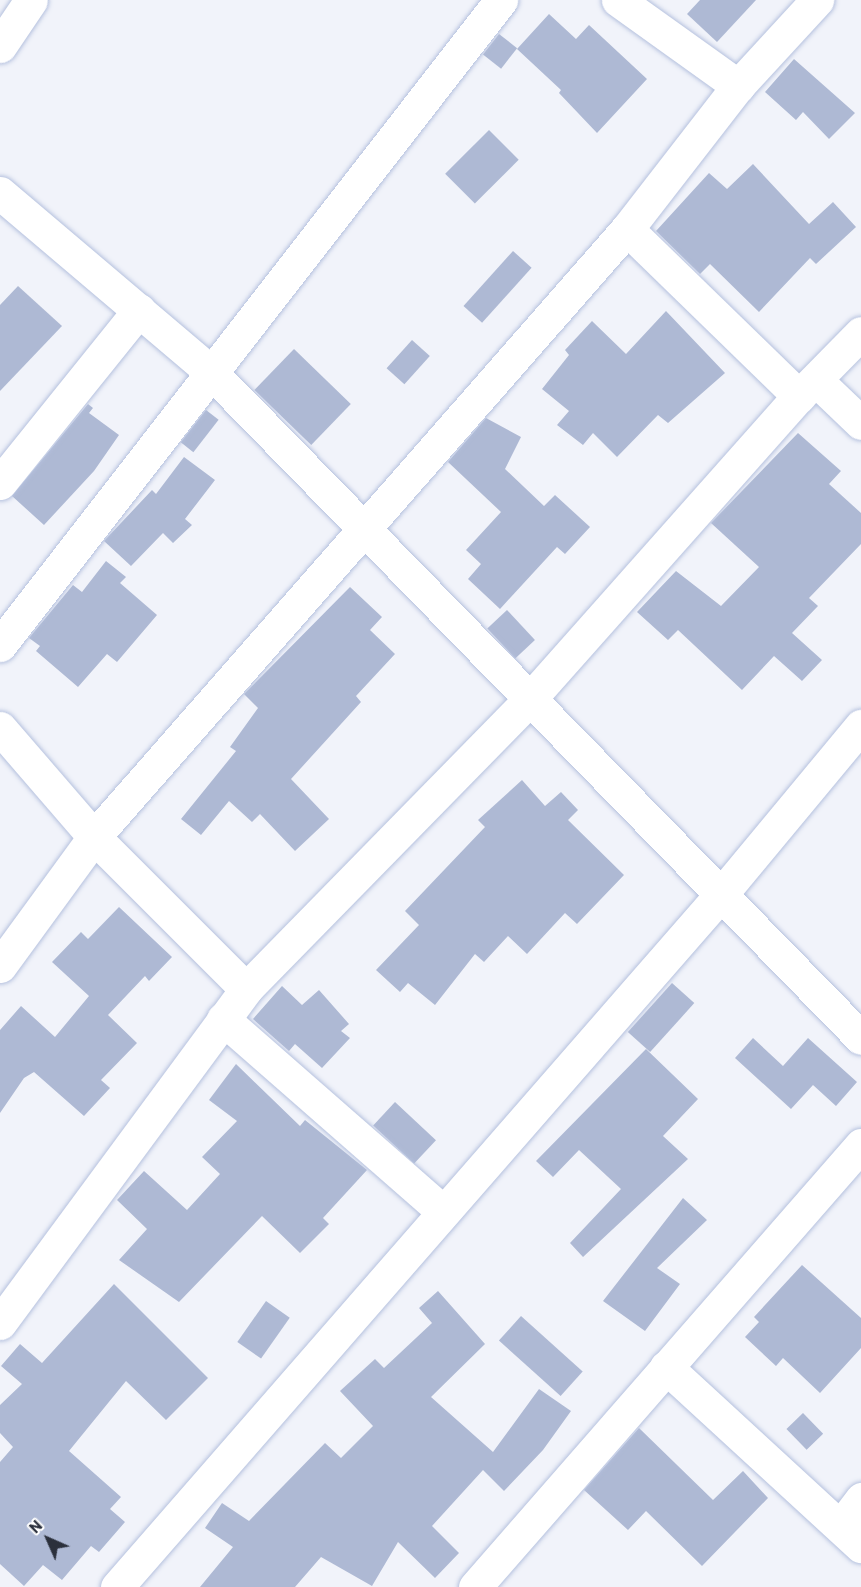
<!DOCTYPE html>
<html>
<head>
<meta charset="utf-8">
<style>
	body { margin:0 }
	#map { position:relative; width:861px; height:1587px; overflow:hidden; background:#f1f3fa; font-family:Barlow,sans-serif }
	div>[style] { position:absolute }
	[style*='--x'] { left:calc(var(--x)*1px); top:calc(var(--y)*1px); width:calc(var(--w)*1px); rotate:calc(var(--a)*1deg) }
	.building>* { inset:0; background:#aeb9d4; transform-origin:0 0 }
	.roads { filter:drop-shadow(0 0 2px #b5c1de) drop-shadow(0 0 2px #b5c1de) }
	.street>* { height:33px; margin:-16.5px; padding:0 16.5px; transform-origin:16.5px; border-radius:16.5px; background:#fff }
	span { translate:-50% -50%; white-space:nowrap; text-align:center; line-height:1.15; -webkit-text-stroke:4.5px #fff; paint-order:stroke }
	.north { position:absolute; left:18px; top:1509px; width:60px; height:60px; -webkit-text-stroke:4px #fff; paint-order:stroke; rotate:315deg; font-size:16px; font-weight:700; line-height:24px; text-align:center; color:#2b303c }
	.north::after { content:''; display:block; margin:auto; width:21px; height:27px; background:#2b303c; clip-path:polygon(50% 0,100% 100%,50% 72%,0 100%) }
</style>
</head>
<body>
<div id="map">
	<div class="building">
		<div style="clip-path:polygon(700px 0,756px 0,717px 42px,687px 14px)"></div>
		<div style="clip-path:polygon(549px 14px,576px 39px,589px 25px,647px 79px,597px 133px,559px 93px,561px 90px,517px 49px)"></div>
		<div style="left:499px;top:34px;width:23px;height:26px;rotate:38deg"></div>
		<div style="clip-path:polygon(794px 59px,855px 113px,829px 139px,803px 112px,796px 120px,765px 92px)"></div>
		<div style="left:489px;top:130px;width:42px;height:62px;rotate:45deg"></div>
		<div style="clip-path:polygon(753px 164px,809px 224px,833px 202px,856px 227px,816px 264px,810px 258px,759px 312px,710px 264px,700px 274px,656px 231px,709px 173px,727px 189px)"></div>
		<div style="left:513px;top:251px;width:25px;height:74px;rotate:42deg"></div>
		<div style="clip-path:polygon(18px 286px,62px 326px,0 391px,0 305px)"></div>
		<div style="clip-path:polygon(666px 311px,725px 373px,668px 423px,658px 415px,617px 457px,593px 433px,583px 445px,557px 425px,569px 411px,542px 389px,569px 355px,565px 350px,592px 321px,626px 354px)"></div>
		<div style="left:412px;top:340px;width:24px;height:38px;rotate:42deg"></div>
		<div style="left:294px;top:349px;width:79px;height:57px;rotate:44deg"></div>
		<div style="clip-path:polygon(88px 404px,93px 408px,89px 413px,119px 435px,94px 471px,44px 525px,12px 496px)"></div>
		<div style="left:206px;top:410px;width:16px;height:41px;rotate:38deg"></div>
		<div style="clip-path:polygon(486px 418px,521px 437px,505px 469px,544px 506px,555px 495px,590px 527px,565px 554px,557px 547px,500px 609px,468px 579px,481px 564px,466px 550px,501px 512px,448px 462px)"></div>
		<div style="clip-path:polygon(798px 433px,841px 471px,829px 484px,861px 513px,861px 544px,809px 598px,818px 606px,792px 633px,822px 660px,802px 681px,774px 656px,742px 690px,678px 630px,668px 640px,637px 612px,676px 571px,721px 606px,759px 567px,711px 523px)"></div>
		<div style="clip-path:polygon(184px 457px,215px 480px,185px 519px,192px 525px,173px 543px,163px 533px,131px 566px,104px 541px,152px 490px,156px 494px)"></div>
		<div style="clip-path:polygon(106px 561px,126px 577px,120px 583px,157px 615px,117px 662px,107px 654px,78px 687px,36px 651px,40px 646px,29px 638px,73px 585px,82px 592px)"></div>
		<div style="clip-path:polygon(350px 587px,382px 617px,370px 630px,395px 654px,356px 696px,361px 702px,291px 779px,329px 819px,295px 851px,260px 814px,252px 822px,229px 801px,201px 835px,181px 819px,236px 751px,230px 747px,258px 708px,244px 694px)"></div>
		<div style="left:507px;top:610px;width:41px;height:27px;rotate:47deg"></div>
		<div style="clip-path:polygon(522px 780px,545px 806px,561px 792px,578px 810px,568px 820px,624px 875px,577px 924px,565px 913px,527px 954px,508px 936px,484px 962px,475px 954px,435px 1005px,408px 983px,400px 992px,376px 970px,419px 925px,405px 911px,485px 827px,478px 820px)"></div>
		<div style="clip-path:polygon(119px 907px,172px 957px,149px 981px,145px 976px,108px 1015px,137px 1043px,101px 1080px,110px 1088px,84px 1116px,34px 1072px,24px 1078px,0 1113px,0 1030px,21px 1006px,55px 1037px,89px 996px,52px 962px,81px 932px,88px 939px)"></div>
		<div style="left:672px;top:983px;width:30px;height:66px;rotate:42deg"></div>
		<div style="clip-path:polygon(282px 986px,302px 1005px,319px 990px,349px 1024px,341px 1031px,350px 1038px,322px 1068px,295px 1044px,289px 1051px,253px 1019px)"></div>
		<div style="clip-path:polygon(753px 1038px,783px 1066px,808px 1038px,857px 1082px,836px 1106px,813px 1085px,791px 1109px,735px 1058px)"></div>
		<div style="clip-path:polygon(646px 1049px,698px 1099px,663px 1136px,688px 1159px,583px 1257px,570px 1243px,621px 1189px,579px 1150px,553px 1177px,536px 1161px)"></div>
		<div style="clip-path:polygon(236px 1064px,300px 1126px,305px 1120px,367px 1170px,323px 1218px,329px 1224px,300px 1253px,262px 1216px,179px 1302px,119px 1260px,147px 1229px,117px 1200px,144px 1171px,187px 1210px,220px 1174px,202px 1157px,237px 1121px,209px 1100px)"></div>
		<div style="left:395px;top:1102px;width:56px;height:32px;rotate:43deg"></div>
		<div style="clip-path:polygon(683px 1198px,707px 1220px,657px 1268px,680px 1284px,645px 1331px,603px 1301px)"></div>
		<div style="clip-path:polygon(802px 1265px,861px 1318px,861px 1348px,820px 1393px,783px 1358px,776px 1366px,745px 1337px,759px 1322px,754px 1317px)"></div>
		<div style="clip-path:polygon(114px 1284px,208px 1378px,166px 1420px,126px 1381px,69px 1451px,121px 1497px,110px 1509px,125px 1522px,99px 1552px,91px 1546px,62px 1580px,43px 1565px,24px 1586px,0 1564px,0 1462px,13px 1447px,0 1433px,0 1405px,22px 1384px,1px 1366px,20px 1344px,42px 1363px)"></div>
		<div style="clip-path:polygon(438px 1291px,485px 1344px,431px 1397px,493px 1452px,539px 1389px,571px 1411px,543px 1450px,504px 1491px,483px 1470px,432px 1526px,459px 1553px,435px 1578px,398px 1542px,372px 1586px,321px 1557px,295px 1587px,200px 1587px,233px 1547px,205px 1528px,222px 1503px,249px 1521px,325px 1443px,341px 1458px,373px 1426px,340px 1391px,375px 1359px,384px 1368px,432px 1323px,419px 1308px)"></div>
		<div style="left:266px;top:1301px;width:29px;height:50px;rotate:35deg"></div>
		<div style="left:521px;top:1316px;width:83px;height:33px;rotate:42deg"></div>
		<div style="left:803px;top:1413px;width:29px;height:23px;rotate:46deg"></div>
		<div style="clip-path:polygon(639px 1428px,713px 1500px,743px 1471px,768px 1498px,702px 1566px,646px 1511px,628px 1530px,584px 1490px)"></div>
	</div>
	<div class="roads">
		<div class="street">
			<div style="--x:618;--y:0;--w:148;--a:35.6"></div>
			<div style="--x:0;--y:46;--w:55;--a:-56"></div>
			<div style="--x:0;--y:193;--w:274;--a:40.3"></div>
			<div style="--x:209;--y:370;--w:933;--a:45.69"></div>
			<div style="--x:627;--y:229;--w:240;--a:44.2"></div>
			<div style="--x:816;--y:380;--w:62;--a:43.7"></div>
			<div style="--x:0;--y:483;--w:222;--a:-51.2"></div>
			<div style="--x:0;--y:645;--w:817;--a:-52.16"></div>
			<div style="--x:0;--y:728;--w:144;--a:49.2"></div>
			<div style="--x:94;--y:837;--w:215;--a:45"></div>
			<div style="--x:0;--y:966;--w:160;--a:-53.9"></div>
			<div style="--x:94;--y:837;--w:809;--a:-48.76"></div>
			<div style="--x:627;--y:229;--w:181;--a:-52.2"></div>
			<div style="--x:738;--y:86;--w:117;--a:-47.4"></div>
			<div style="--x:223;--y:1019;--w:290;--a:41.2"></div>
			<div style="--x:0;--y:1323;--w:415;--a:-53.6"></div>
			<div style="--x:246;--y:989;--w:403;--a:-45.6"></div>
			<div style="--x:528;--y:701;--w:408;--a:-48.4"></div>
			<div style="--x:799;--y:396;--w:88;--a:-45.5"></div>
			<div style="--x:666;--y:1367;--w:265;--a:42.6"></div>
			<div style="--x:841;--y:1526;--w:34;--a:-53"></div>
			<div style="--x:117;--y:1587;--w:922;--a:-48.91"></div>
			<div style="--x:723;--y:892;--w:216;--a:-50.3"></div>
			<div style="--x:475;--y:1587;--w:587;--a:-48.87"></div>
		</div>
	</div>
	<div class="north">N</div>
</div>
</body>
</html>
